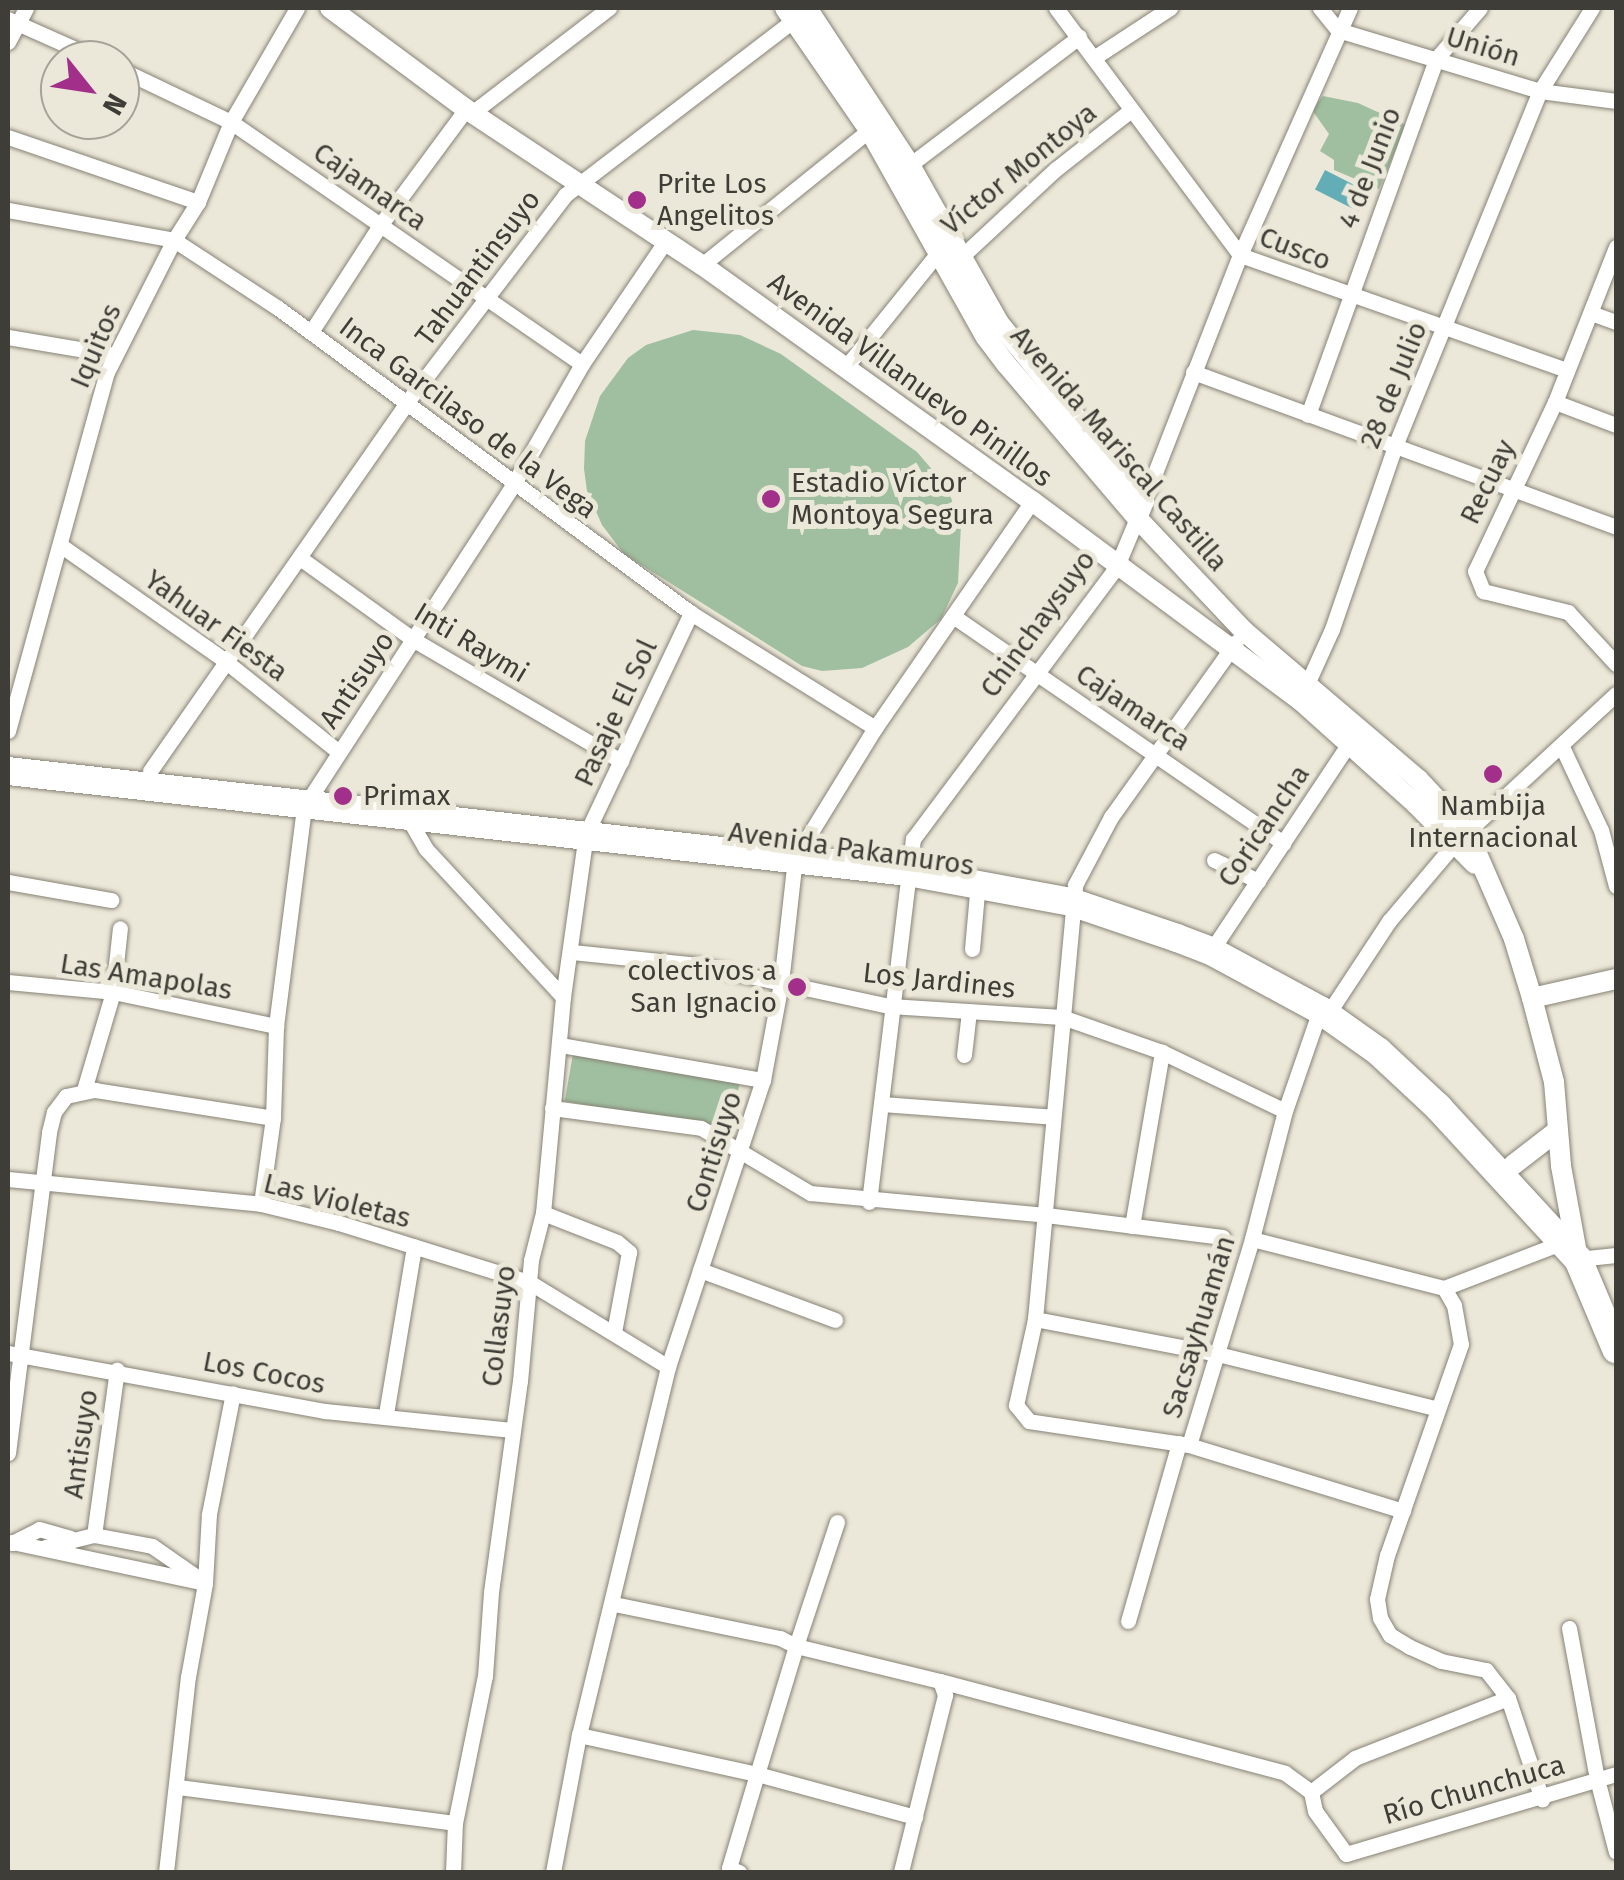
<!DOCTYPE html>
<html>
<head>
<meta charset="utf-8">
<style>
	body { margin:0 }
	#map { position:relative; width:1624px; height:1880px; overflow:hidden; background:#ece8d9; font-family:"Fira Sans",sans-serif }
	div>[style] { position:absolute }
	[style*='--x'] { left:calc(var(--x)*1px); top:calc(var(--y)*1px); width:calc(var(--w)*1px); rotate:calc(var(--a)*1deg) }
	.green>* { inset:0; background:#a0bfa0; transform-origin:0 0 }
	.water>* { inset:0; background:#62adb6; transform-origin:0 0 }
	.roads { filter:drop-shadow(0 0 2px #868275) drop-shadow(0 0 2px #868275) }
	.minor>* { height:15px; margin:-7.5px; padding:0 7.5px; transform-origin:7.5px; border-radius:7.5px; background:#fff }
	.tertiary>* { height:20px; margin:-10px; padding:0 10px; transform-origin:10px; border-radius:10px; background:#fff }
	.trunk>* { height:28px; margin:-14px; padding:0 14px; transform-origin:14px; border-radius:14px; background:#fff }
	.dots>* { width:28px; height:28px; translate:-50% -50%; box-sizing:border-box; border:5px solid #ece8d9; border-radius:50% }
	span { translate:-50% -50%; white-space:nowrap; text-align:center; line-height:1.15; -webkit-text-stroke:10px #ece8d9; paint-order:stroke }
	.street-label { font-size:28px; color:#3e3d37 }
	.poi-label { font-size:28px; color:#3e3d37 }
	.left { translate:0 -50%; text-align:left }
	.right { translate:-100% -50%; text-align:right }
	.frame { position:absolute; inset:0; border:10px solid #3e3d37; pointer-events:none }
	.north { position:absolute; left:40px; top:40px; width:100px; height:100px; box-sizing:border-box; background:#ece8d9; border:2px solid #a6a498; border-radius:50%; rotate:120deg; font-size:28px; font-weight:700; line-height:40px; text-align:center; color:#3e3d37 }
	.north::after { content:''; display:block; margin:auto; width:35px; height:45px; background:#a2308b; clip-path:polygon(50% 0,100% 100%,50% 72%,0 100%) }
</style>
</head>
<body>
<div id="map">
	<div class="green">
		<div style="clip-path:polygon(1323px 96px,1358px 103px,1406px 125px,1379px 189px,1334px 170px,1334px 160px,1320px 151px,1329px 134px,1312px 110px)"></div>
		<div style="clip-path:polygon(693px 330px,740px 335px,781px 354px,917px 452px,947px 487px,961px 525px,958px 583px,941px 619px,908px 647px,862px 668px,822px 671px,802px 666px,624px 554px,602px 525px,587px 491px,584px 469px,585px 441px,600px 396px,628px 358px,646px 345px)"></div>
		<div style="left:573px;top:1054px;width:169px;height:48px;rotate:10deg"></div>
	</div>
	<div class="water">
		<div style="left:1325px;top:170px;width:49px;height:22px;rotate:27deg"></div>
	</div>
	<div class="roads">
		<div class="minor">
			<div style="--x:1056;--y:8;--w:308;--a:53.3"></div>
			<div style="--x:1240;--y:255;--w:347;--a:19.4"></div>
			<div style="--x:1320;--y:8;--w:28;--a:51"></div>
			<div style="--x:8;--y:19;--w:101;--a:24"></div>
			<div style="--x:1338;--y:30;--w:211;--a:16.8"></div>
			<div style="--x:1540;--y:91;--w:77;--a:7.5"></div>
			<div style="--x:8;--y:42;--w:38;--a:-62"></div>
			<div style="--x:1095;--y:57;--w:90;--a:-33.2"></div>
			<div style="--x:120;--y:69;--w:123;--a:25.5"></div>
			<div style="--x:231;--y:122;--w:426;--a:34.6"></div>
			<div style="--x:472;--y:113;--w:173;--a:-37.5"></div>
			<div style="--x:8;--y:137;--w:201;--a:18.9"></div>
			<div style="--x:903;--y:170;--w:221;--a:-37.1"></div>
			<div style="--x:8;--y:210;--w:169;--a:10.2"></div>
			<div style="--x:174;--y:240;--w:124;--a:33.2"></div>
			<div style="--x:278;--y:308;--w:513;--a:36.45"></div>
			<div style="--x:691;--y:613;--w:217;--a:32"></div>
			<div style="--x:1616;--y:247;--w:167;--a:111.5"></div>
			<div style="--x:1555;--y:402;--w:187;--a:115.3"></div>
			<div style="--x:1475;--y:571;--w:22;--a:68"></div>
			<div style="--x:1483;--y:591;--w:88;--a:13.9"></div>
			<div style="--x:1568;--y:612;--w:71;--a:47.3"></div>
			<div style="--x:702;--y:265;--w:226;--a:-38.9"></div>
			<div style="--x:1591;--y:313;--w:27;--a:20"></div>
			<div style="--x:311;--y:332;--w:129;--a:-57.1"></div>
			<div style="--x:381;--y:224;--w:143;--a:-53.5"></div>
			<div style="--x:8;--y:337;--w:108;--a:9.6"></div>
			<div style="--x:845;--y:368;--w:146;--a:-51.1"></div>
			<div style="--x:937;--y:254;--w:23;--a:13"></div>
			<div style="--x:959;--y:259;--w:132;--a:-42.9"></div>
			<div style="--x:1056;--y:169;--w:95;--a:-38.2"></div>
			<div style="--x:1193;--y:372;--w:451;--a:20.1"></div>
			<div style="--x:1555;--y:402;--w:65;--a:20.7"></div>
			<div style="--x:1308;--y:415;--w:378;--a:-70.2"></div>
			<div style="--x:1436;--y:59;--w:67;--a:-49.2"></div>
			<div style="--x:1144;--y:501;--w:264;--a:-68.7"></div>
			<div style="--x:1240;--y:255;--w:270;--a:-66"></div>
			<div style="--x:60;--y:545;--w:200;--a:35"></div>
			<div style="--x:224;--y:660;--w:147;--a:38.7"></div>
			<div style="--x:300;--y:558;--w:140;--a:35.7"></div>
			<div style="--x:414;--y:640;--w:240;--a:30.3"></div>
			<div style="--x:953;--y:616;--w:401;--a:34.5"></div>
			<div style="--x:1303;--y:693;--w:70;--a:-65.6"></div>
			<div style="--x:1332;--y:629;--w:194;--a:-71"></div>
			<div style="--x:1395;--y:446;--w:383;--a:-67.8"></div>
			<div style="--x:1540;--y:91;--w:98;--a:-57.9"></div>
			<div style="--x:8;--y:731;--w:370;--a:-74.6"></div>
			<div style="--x:106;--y:374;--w:150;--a:-63.1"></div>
			<div style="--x:174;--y:240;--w:45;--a:-57.7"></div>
			<div style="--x:198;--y:202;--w:87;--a:-67.6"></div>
			<div style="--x:231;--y:122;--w:132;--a:-59.9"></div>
			<div style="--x:1563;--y:749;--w:89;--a:64.9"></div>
			<div style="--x:1601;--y:830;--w:58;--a:75"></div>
			<div style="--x:150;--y:771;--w:450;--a:-55.1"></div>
			<div style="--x:407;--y:402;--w:260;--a:-52.6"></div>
			<div style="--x:565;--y:195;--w:295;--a:-37.4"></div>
			<div style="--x:407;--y:816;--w:38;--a:60"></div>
			<div style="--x:426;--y:849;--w:202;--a:47.2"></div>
			<div style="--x:1214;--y:860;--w:49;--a:25.5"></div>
			<div style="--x:8;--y:882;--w:105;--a:9.9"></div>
			<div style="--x:972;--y:949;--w:67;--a:-84.9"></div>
			<div style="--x:1211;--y:951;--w:258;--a:-56.4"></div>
			<div style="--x:572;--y:952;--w:127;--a:5.9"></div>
			<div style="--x:698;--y:965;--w:196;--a:12.1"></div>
			<div style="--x:890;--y:1006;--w:172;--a:3.7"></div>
			<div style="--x:1062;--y:1017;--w:106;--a:19.3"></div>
			<div style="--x:1162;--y:1052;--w:136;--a:25.6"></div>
			<div style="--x:8;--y:982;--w:105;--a:5.4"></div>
			<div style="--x:113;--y:992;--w:167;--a:11.8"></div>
			<div style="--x:1320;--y:1010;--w:107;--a:109.1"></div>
			<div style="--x:1285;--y:1111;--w:132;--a:104.5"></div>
			<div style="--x:1252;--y:1239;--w:215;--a:107"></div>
			<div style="--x:1189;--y:1445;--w:224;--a:17.1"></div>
			<div style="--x:1327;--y:1015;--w:113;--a:-56.6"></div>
			<div style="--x:1389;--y:921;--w:102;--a:-49.8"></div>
			<div style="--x:1455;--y:843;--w:219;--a:-42.8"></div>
			<div style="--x:560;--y:1045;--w:206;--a:9.8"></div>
			<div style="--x:964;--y:1055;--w:44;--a:-83.5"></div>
			<div style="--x:84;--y:1090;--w:102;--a:-73.5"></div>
			<div style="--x:113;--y:992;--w:64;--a:-83.8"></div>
			<div style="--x:882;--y:1104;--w:171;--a:4.3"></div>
			<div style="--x:552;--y:1108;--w:150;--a:7.6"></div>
			<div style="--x:701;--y:1128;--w:127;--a:30.8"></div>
			<div style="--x:810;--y:1193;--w:237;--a:5.3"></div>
			<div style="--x:1046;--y:1215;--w:178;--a:7.1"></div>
			<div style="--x:8;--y:1179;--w:254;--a:5.6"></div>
			<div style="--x:261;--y:1204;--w:80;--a:13.7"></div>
			<div style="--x:339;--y:1223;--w:199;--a:17.3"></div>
			<div style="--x:529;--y:1282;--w:163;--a:31.4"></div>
			<div style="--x:869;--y:1202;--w:366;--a:-83.1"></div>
			<div style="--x:913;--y:839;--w:341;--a:-53.2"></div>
			<div style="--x:1117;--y:566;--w:52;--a:-67.4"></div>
			<div style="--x:261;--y:1204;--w:87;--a:-82.1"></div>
			<div style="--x:273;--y:1118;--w:92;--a:-88.1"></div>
			<div style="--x:276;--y:1026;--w:221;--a:-82.7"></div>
			<div style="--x:304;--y:807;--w:384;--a:-57"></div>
			<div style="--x:513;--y:485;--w:139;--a:-60.3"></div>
			<div style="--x:582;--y:364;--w:148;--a:-55.8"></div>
			<div style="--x:543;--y:1213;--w:79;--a:21.4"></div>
			<div style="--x:617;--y:1242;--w:16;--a:40"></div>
			<div style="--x:629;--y:1252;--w:81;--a:100.6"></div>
			<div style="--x:1132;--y:1226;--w:177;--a:-80.2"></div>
			<div style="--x:1252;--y:1239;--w:198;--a:14.3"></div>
			<div style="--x:1444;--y:1288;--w:20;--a:60"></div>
			<div style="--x:1454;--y:1305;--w:40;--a:80"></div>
			<div style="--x:1461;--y:1344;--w:224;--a:109.3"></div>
			<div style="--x:1387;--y:1555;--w:45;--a:102.8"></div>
			<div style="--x:1377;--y:1599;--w:19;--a:81"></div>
			<div style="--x:1380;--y:1618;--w:20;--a:60"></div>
			<div style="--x:1390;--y:1635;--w:23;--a:31"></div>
			<div style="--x:1410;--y:1647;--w:34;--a:24"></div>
			<div style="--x:1441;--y:1661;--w:46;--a:11.3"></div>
			<div style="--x:1486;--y:1670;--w:36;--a:52"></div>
			<div style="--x:1508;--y:1698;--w:107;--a:71.4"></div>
			<div style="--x:1578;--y:1259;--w:38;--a:-6"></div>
			<div style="--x:700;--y:1270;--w:144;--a:20.3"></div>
			<div style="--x:1444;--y:1288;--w:128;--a:-21.1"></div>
			<div style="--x:1035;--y:1319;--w:186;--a:10.8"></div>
			<div style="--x:1218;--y:1354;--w:224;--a:14"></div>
			<div style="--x:8;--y:1353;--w:322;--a:10.4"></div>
			<div style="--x:325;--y:1411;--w:188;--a:5.8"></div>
			<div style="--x:386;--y:1414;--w:170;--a:-80.5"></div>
			<div style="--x:1189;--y:1445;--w:162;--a:-171.5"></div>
			<div style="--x:1029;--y:1421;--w:21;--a:-129"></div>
			<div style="--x:1016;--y:1405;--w:88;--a:-77.5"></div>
			<div style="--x:1035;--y:1319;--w:436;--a:-84.7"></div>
			<div style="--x:1075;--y:885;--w:77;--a:-62.1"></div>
			<div style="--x:1111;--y:817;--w:215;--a:-54.5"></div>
			<div style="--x:8;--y:1453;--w:324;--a:-82.7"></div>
			<div style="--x:49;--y:1132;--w:21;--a:-76"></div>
			<div style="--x:54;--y:1112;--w:20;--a:-53"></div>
			<div style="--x:66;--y:1096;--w:30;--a:-12"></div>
			<div style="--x:95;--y:1090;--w:180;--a:8.9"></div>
			<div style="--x:837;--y:1522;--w:131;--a:108.3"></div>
			<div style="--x:796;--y:1646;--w:148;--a:13.7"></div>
			<div style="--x:940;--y:1681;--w:15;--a:70"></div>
			<div style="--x:945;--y:1695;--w:182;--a:104"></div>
			<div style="--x:94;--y:1535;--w:59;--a:10.7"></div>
			<div style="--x:152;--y:1546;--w:56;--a:34.8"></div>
			<div style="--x:12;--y:1542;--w:197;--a:12"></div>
			<div style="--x:12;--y:1543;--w:30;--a:-27"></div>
			<div style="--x:39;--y:1529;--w:32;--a:16"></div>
			<div style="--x:45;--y:1547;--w:50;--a:-13.8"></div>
			<div style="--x:94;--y:1535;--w:167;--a:-82.1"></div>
			<div style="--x:614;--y:1604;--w:169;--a:11.6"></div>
			<div style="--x:780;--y:1638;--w:18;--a:27"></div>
			<div style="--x:796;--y:1646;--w:134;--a:106.9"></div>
			<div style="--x:757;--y:1774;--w:164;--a:15.2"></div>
			<div style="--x:1128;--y:1621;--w:185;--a:-74"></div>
			<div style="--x:1569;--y:1628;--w:154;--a:79.5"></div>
			<div style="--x:1597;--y:1779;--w:75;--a:75.4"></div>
			<div style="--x:940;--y:1681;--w:357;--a:14.9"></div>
			<div style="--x:1285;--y:1773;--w:32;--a:36"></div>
			<div style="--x:1508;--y:1698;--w:164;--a:158.6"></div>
			<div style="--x:1355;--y:1758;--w:56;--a:142.3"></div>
			<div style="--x:1311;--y:1792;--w:19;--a:78"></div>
			<div style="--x:1315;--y:1811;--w:53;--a:54.2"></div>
			<div style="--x:1346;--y:1854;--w:282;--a:-16.5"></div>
			<div style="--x:579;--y:1735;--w:182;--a:12.4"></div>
			<div style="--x:757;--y:1774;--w:98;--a:106.6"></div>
			<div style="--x:729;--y:1868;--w:11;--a:22"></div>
			<div style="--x:178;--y:1787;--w:279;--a:7.4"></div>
			<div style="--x:166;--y:1872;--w:196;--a:-83.6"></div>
			<div style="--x:188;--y:1677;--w:96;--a:-79.7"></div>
			<div style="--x:205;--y:1583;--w:69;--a:-86.7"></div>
			<div style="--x:209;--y:1514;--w:123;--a:-78.8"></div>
			<div style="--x:453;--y:1872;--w:49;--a:-87.7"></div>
			<div style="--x:455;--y:1823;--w:150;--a:-78.5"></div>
			<div style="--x:485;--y:1676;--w:84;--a:-85.9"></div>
			<div style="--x:491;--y:1592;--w:213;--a:-82.2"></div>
			<div style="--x:520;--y:1381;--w:121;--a:-84.8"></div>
			<div style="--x:531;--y:1260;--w:49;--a:-75.7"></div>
			<div style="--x:543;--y:1213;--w:217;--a:-84.7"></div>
			<div style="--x:563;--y:997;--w:165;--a:-82"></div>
			<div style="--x:586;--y:834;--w:245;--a:-64.6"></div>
			<div style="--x:553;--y:1872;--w:139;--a:-79.3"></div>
			<div style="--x:579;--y:1735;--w:379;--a:-76.4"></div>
			<div style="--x:668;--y:1367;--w:302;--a:-71.7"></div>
			<div style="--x:763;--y:1080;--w:99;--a:-79.5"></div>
			<div style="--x:781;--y:983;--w:126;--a:-83.6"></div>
			<div style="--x:795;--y:858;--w:153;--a:-58.4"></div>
			<div style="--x:875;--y:728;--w:276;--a:-55.3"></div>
		</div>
		<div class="tertiary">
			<div style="--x:330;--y:8;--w:169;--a:36.6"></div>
			<div style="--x:466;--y:109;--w:283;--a:33.5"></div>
			<div style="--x:702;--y:265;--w:406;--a:35.6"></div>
			<div style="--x:1032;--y:501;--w:334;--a:36.6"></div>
			<div style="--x:1300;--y:700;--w:156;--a:41.9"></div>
			<div style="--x:1416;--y:804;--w:84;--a:45.5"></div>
			<div style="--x:785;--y:8;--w:150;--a:55.4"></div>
			<div style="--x:870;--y:131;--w:235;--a:60.7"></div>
			<div style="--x:985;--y:336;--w:36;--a:53"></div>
			<div style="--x:1007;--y:365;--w:201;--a:49.6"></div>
			<div style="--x:1137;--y:518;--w:156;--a:46.6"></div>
			<div style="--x:1244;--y:631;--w:228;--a:40.4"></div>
			<div style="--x:1418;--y:779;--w:74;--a:47.2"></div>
			<div style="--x:1468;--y:833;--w:116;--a:66.5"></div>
			<div style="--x:1514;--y:939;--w:62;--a:73"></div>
			<div style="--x:1532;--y:998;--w:87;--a:75.3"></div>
			<div style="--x:1554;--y:1082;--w:84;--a:85.2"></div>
			<div style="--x:1561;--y:1166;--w:95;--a:79.6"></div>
			<div style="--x:807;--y:8;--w:188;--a:56.7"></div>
			<div style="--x:910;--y:165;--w:181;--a:60.6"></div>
			<div style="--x:999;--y:323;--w:230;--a:50.8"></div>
			<div style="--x:1144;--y:501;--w:18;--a:112"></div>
			<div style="--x:1532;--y:998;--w:86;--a:-12.7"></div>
			<div style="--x:1513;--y:1165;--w:56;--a:-37.7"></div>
		</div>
		<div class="trunk">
			<div style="--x:8;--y:771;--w:906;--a:6.4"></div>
			<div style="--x:908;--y:872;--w:166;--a:10.4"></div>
			<div style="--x:1071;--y:902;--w:112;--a:18.8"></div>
			<div style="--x:1177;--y:938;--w:36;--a:21"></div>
			<div style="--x:1211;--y:951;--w:124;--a:28.4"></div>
			<div style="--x:1320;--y:1010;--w:72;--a:35.4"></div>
			<div style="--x:1379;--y:1052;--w:81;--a:43"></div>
			<div style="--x:1438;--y:1107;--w:207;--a:47.4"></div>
			<div style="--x:1578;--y:1259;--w:98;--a:67.1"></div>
		</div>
	</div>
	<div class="dots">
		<div style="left:637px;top:200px;background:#a2308b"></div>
		<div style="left:771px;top:499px;background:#a2308b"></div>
		<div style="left:1493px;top:774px;background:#a2308b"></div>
		<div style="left:343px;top:796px;background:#a2308b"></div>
		<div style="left:797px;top:987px;background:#a2308b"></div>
	</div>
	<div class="street-label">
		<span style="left:1483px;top:47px;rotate:17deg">Unión</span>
		<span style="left:1370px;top:168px;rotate:-69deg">4 de Junio</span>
		<span style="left:1019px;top:169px;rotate:-39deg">Víctor Montoya</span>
		<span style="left:370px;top:187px;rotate:35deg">Cajamarca</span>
		<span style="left:1295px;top:249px;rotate:21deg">Cusco</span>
		<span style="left:478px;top:268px;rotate:-53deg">Tahuantinsuyo</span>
		<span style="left:96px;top:346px;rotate:-67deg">Iquitos</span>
		<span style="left:910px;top:380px;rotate:36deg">Avenida Villanuevo Pinillos</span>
		<span style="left:1394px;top:385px;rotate:-68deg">28 de Julio</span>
		<span style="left:468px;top:418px;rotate:37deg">Inca Garcilaso de la Vega</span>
		<span style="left:1119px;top:449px;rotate:49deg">Avenida Mariscal Castilla</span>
		<span style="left:1488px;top:482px;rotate:-64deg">Recuay</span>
		<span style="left:1038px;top:624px;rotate:-54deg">Chinchaysuyo</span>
		<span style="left:216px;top:626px;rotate:36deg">Yahuar Fiesta</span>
		<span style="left:471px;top:643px;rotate:31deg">Inti Raymi</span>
		<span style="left:357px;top:680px;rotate:-56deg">Antisuyo</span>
		<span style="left:1133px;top:708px;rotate:34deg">Cajamarca</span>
		<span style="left:616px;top:713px;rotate:-65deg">Pasaje El Sol</span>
		<span style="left:1264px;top:826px;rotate:-56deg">Coricancha</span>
		<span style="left:851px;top:849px;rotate:8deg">Avenida Pakamuros</span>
		<span style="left:146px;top:977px;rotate:9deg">Las Amapolas</span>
		<span style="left:939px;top:981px;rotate:6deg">Los Jardines</span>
		<span style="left:714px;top:1152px;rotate:-72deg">Contisuyo</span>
		<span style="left:337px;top:1201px;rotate:14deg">Las Violetas</span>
		<span style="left:499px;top:1326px;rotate:-83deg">Collasuyo</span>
		<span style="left:1199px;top:1327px;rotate:-73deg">Sacsayhuamán</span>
		<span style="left:264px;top:1373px;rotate:11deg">Los Cocos</span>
		<span style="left:81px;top:1444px;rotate:-82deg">Antisuyo</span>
		<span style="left:1474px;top:1790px;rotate:-16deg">Río Chunchuca</span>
	</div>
	<div class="poi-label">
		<span class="left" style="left:657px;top:200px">Prite Los<br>Angelitos</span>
		<span class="left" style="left:791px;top:499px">Estadio Víctor<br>Montoya Segura</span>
		<span class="left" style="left:363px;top:796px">Primax</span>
		<span style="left:1493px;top:822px">Nambija<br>Internacional</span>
		<span class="right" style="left:777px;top:987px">colectivos a<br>San Ignacio</span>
	</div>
	<div class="frame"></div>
	<div class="north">N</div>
</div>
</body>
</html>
